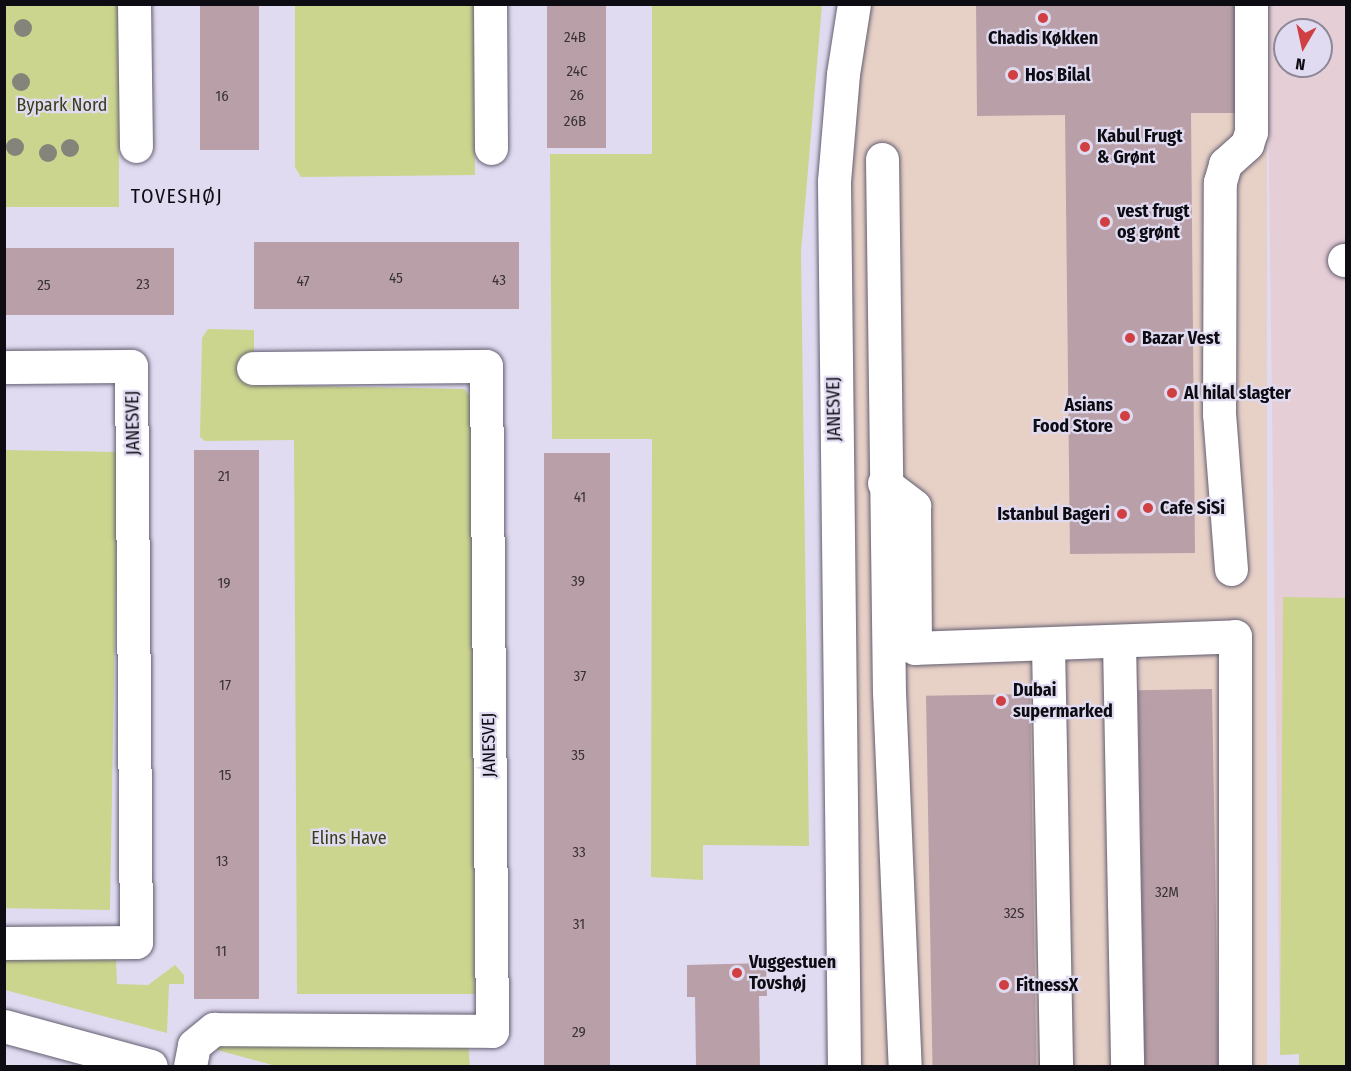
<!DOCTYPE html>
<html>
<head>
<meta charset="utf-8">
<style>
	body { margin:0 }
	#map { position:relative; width:1351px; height:1071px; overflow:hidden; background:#e1dbf1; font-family:"Fira Sans Condensed",sans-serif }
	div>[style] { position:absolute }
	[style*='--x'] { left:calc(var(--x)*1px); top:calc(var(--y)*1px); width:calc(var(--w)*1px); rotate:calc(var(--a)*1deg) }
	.commercial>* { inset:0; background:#e7d0c6; transform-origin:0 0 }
	.industrial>* { inset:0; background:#e6ced6 }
	.green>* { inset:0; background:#ccd58e; transform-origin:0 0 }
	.building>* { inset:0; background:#b9a0a8; transform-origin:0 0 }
	.roads { filter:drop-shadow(0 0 2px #635e71) drop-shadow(0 0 2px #635e71) }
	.minor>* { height:33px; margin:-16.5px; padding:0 16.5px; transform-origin:16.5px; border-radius:16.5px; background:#fff }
	.trees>* { width:18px; height:18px; margin:-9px; border-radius:50%; background:#85847a }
	.dots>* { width:16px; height:16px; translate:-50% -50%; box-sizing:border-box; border:3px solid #e1dbf1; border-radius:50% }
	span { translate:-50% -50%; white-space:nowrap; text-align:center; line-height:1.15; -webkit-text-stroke:4.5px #e1dbf1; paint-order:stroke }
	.number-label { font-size:15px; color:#393138 }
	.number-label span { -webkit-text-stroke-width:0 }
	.poi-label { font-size:18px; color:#0e0c13; font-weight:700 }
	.left { translate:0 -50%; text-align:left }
	.right { translate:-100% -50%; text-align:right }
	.park-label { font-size:18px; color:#393d18 }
	.street-label { font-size:18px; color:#0e0c13 }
	.neighbourhood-label { font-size:20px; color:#0e0c13; letter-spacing:1.5px }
	.frame { position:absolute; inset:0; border:6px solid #0e0c13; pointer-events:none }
	.north { position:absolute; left:1273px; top:18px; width:60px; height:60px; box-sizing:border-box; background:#e1dbf1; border:2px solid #8d8898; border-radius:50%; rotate:189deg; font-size:16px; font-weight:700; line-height:24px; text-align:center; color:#0e0c13 }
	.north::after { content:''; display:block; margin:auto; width:21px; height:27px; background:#d04043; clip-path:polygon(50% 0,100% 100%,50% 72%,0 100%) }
</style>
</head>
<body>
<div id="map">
	<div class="commercial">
		<div style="left:837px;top:5px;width:430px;height:1061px"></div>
	</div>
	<div class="industrial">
		<div style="clip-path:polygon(evenodd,1267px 5px,1346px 5px,1346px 1049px,1280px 1055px,1267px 5px,1285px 30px,1321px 30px,1321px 66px,1285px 66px,1285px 30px)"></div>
	</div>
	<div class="green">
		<div style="left:4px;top:5px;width:115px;height:202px"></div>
		<div style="clip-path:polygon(295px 5px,474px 5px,475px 175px,301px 177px,295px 167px)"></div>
		<div style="clip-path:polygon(652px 5px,822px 5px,801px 252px,809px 846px,703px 845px,703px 880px,651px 877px,652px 439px,552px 439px,550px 154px,652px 154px)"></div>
		<div style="clip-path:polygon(208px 329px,254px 330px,254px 385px,465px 389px,471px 399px,475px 994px,297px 994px,294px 440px,205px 441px,200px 437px,202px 338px)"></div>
		<div style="left:5px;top:450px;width:113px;height:458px;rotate:1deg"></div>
		<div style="clip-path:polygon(1283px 597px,1346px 598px,1346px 1066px,1299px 1066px,1299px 1054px,1280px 1055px)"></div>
		<div style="clip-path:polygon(4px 957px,116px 957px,117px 984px,148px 985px,175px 965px,184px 975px,184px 984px,169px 984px,167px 1033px,5px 990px)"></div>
		<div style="clip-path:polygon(468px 1043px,470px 1066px,276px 1066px,217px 1050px,218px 1046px,238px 1044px)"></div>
	</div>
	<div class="building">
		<div style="left:200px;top:4px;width:59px;height:146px"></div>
		<div style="left:547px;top:4px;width:59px;height:144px"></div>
		<div style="clip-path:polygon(976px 4px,1235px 4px,1236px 113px,1191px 113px,1195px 553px,1070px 554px,1065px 115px,977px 116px)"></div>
		<div style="left:519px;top:242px;width:67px;height:265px;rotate:90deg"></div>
		<div style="left:4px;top:248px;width:170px;height:67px"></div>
		<div style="left:194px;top:450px;width:65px;height:549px"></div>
		<div style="left:544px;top:453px;width:66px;height:613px"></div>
		<div style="left:1212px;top:689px;width:377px;height:74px;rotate:89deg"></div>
		<div style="left:1030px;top:694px;width:372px;height:104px;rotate:89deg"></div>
		<div style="clip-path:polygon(766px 963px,767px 996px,759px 996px,760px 1066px,696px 1066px,695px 997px,687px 997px,687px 965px)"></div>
	</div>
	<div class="roads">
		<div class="minor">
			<div style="--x:134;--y:4;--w:142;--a:89.2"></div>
			<div style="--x:490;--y:4;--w:144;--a:89.6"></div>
			<div style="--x:882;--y:159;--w:533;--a:89.25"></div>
			<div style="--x:889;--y:692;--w:374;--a:87.6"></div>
			<div style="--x:1344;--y:260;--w:2;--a:0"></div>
			<div style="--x:4;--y:367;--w:127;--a:-0.5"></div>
			<div style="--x:131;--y:366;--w:576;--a:89.5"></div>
			<div style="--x:136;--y:942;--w:132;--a:179.6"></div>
			<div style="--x:884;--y:483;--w:38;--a:37"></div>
			<div style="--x:914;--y:506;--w:142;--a:89.6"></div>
			<div style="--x:915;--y:648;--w:320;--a:-2.1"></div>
			<div style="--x:1235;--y:636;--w:430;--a:90"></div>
			<div style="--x:1231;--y:569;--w:155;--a:-94.4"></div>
			<div style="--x:1219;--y:414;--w:232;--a:-89.8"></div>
			<div style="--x:1220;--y:182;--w:19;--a:-74"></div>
			<div style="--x:1225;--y:164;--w:30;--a:-42"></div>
			<div style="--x:1247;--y:144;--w:13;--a:-72"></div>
			<div style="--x:1251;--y:132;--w:128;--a:-90"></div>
			<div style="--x:1119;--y:642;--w:424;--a:88.9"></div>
			<div style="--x:1048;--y:645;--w:421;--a:88.9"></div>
			<div style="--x:4;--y:1026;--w:152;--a:15.2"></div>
			<div style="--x:190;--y:1066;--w:21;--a:-79"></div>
			<div style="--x:194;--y:1045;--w:26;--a:-39"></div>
			<div style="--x:214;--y:1029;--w:278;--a:0.4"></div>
			<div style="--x:492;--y:1031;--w:665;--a:-90.52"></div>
			<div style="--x:486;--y:366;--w:233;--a:179.5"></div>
			<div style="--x:844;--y:1066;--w:885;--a:-90.65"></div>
			<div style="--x:834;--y:181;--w:107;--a:-85.2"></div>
			<div style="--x:843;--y:74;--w:71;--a:-81.1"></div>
		</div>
	</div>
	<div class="trees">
		<div style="left:23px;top:28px"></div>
		<div style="left:21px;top:82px"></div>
		<div style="left:15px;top:147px"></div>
		<div style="left:70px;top:148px"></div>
		<div style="left:48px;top:153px"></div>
	</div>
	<div class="dots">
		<div style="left:1043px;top:18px;background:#d04043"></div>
		<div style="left:1013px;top:75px;background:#d04043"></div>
		<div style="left:1085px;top:147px;background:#d04043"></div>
		<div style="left:1105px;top:222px;background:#d04043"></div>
		<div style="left:1130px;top:338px;background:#d04043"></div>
		<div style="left:1172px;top:393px;background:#d04043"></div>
		<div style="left:1125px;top:416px;background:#d04043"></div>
		<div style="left:1148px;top:508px;background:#d04043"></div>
		<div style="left:1122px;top:514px;background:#d04043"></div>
		<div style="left:1001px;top:701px;background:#d04043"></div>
		<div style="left:737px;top:973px;background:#d04043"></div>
		<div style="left:1004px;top:985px;background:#d04043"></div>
	</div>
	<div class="number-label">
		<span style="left:575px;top:38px">24B</span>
		<span style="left:577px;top:72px">24C</span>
		<span style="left:577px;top:96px">26</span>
		<span style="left:222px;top:97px">16</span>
		<span style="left:575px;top:122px">26B</span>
		<span style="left:396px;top:279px">45</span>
		<span style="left:499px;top:281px">43</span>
		<span style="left:303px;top:282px">47</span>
		<span style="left:143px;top:285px">23</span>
		<span style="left:44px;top:286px">25</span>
		<span style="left:224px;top:477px">21</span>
		<span style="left:580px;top:498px">41</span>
		<span style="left:578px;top:582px">39</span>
		<span style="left:224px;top:584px">19</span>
		<span style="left:580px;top:677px">37</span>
		<span style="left:225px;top:686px">17</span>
		<span style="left:578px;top:756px">35</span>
		<span style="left:225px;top:776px">15</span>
		<span style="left:579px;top:853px">33</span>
		<span style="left:222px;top:862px">13</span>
		<span style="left:1167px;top:893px">32M</span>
		<span style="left:1014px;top:914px">32S</span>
		<span style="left:579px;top:925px">31</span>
		<span style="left:221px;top:952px">11</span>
		<span style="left:579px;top:1033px">29</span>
	</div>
	<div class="poi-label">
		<span style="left:1043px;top:38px">Chadis Køkken</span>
		<span class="left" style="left:1025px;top:75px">Hos Bilal</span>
		<span class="left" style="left:1097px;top:147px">Kabul Frugt<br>&amp; Grønt</span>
		<span class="left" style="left:1117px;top:222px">vest frugt<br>og grønt</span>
		<span class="left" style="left:1142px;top:338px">Bazar Vest</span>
		<span class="left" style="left:1184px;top:393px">Al hilal slagter</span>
		<span class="right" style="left:1113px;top:416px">Asians<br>Food Store</span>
		<span class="left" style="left:1160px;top:508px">Cafe SiSi</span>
		<span class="right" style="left:1110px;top:514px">Istanbul Bageri</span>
		<span class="left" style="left:1013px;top:701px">Dubai<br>supermarked</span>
		<span class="left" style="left:749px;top:973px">Vuggestuen<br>Tovshøj</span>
		<span class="left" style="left:1016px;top:985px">FitnessX</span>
	</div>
	<div class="park-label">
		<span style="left:62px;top:105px">Bypark Nord</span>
		<span style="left:349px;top:838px">Elins Have</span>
	</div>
	<div class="street-label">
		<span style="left:834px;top:409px;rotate:-91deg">JANESVEJ</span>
		<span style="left:133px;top:423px;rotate:-91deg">JANESVEJ</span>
		<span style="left:489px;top:745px;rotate:-91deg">JANESVEJ</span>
	</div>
	<div class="neighbourhood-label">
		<span style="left:177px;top:196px">TOVESHØJ</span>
	</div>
	<div class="frame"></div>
	<div class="north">N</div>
</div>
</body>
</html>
